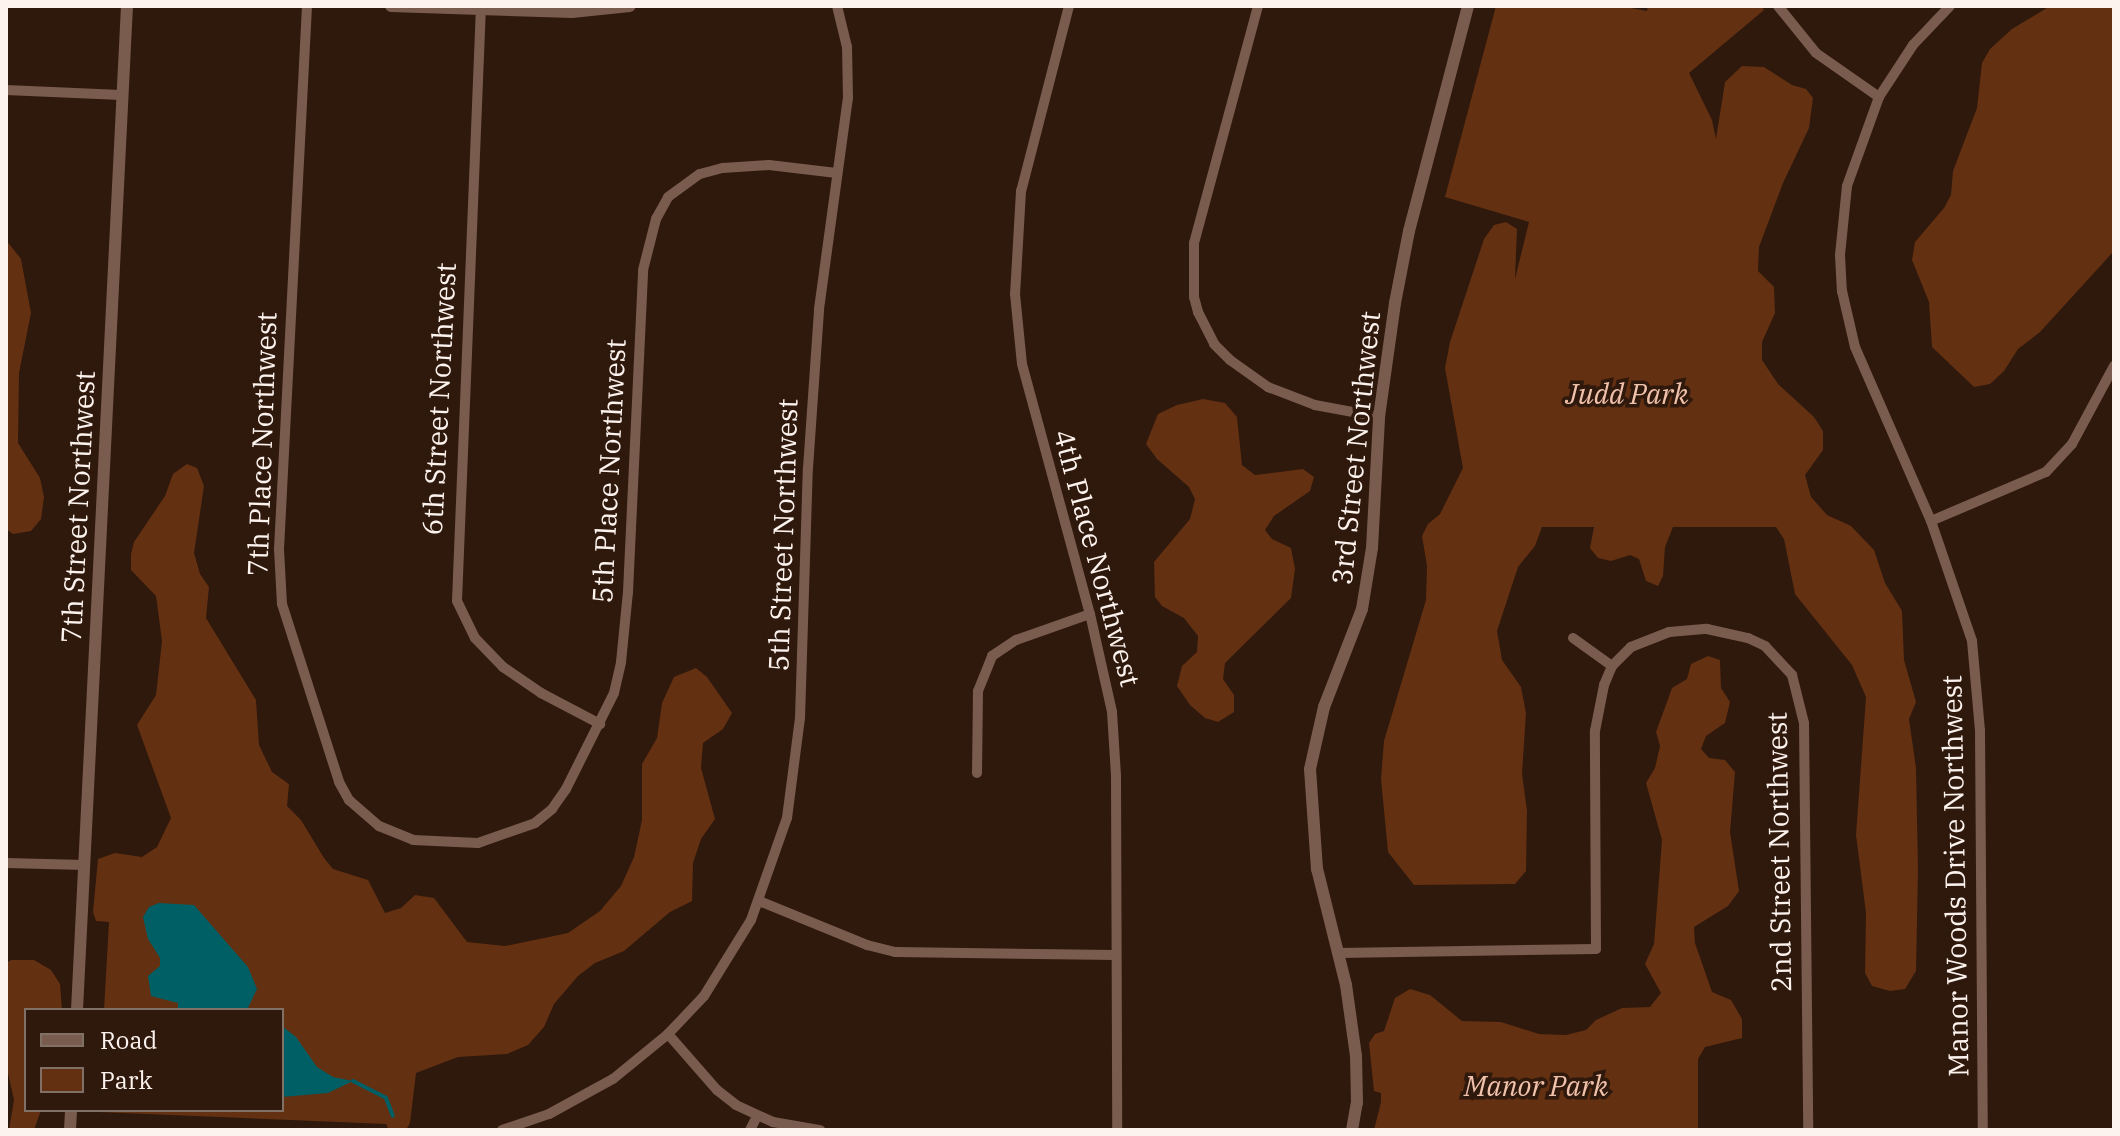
<!DOCTYPE html>
<html>
<head>
<meta charset="utf-8">
<style>
	body { margin:0 }
	#map { position:relative; width:2120px; height:1136px; overflow:hidden; background:#2f180c; font-family:"IBM Plex Serif",serif }
	div>[style] { position:absolute }
	[style*='--x'] { left:calc(var(--x)*1px); top:calc(var(--y)*1px); width:calc(var(--w)*1px); rotate:calc(var(--a)*1deg) }
	.green>* { inset:0; background:#633012 }
	.water>* { inset:0; background:#005f64 }
	.stream>* { height:4px; margin:-2px; padding:0 2px; transform-origin:2px; border-radius:2px; background:#005f64 }
	.minor>* { height:10px; margin:-5px; padding:0 5px; transform-origin:5px; border-radius:5px; background:#795c4e }
	.tertiary>* { height:12px; margin:-6px; padding:0 6px; transform-origin:6px; border-radius:6px; background:#795c4e }
	span { translate:-50% -50%; white-space:nowrap; text-align:center; line-height:1.15; -webkit-text-stroke:7px #2f180c; paint-order:stroke }
	.park-label { font-size:28px; color:#f1c2ab; font-style:italic }
	.street-label { font-size:28px; color:#fdf3ee }
	.frame { position:absolute; inset:0; border:8px solid #fdf3ee; pointer-events:none }
	.legend { position:absolute; left:24px; top:1008px; width:260px; height:104px; box-sizing:border-box; background:#2f180c; border:2px solid #817066; margin:0; padding:10px 14px; list-style:none; font-size:24px; color:#fdf3ee }
	.legend li { display:flex; align-items:center; gap:16px; height:40px }
	.legend b { width:40px; border:2px solid #817066 }
</style>
</head>
<body>
<div id="map">
	<div class="green">
		<div style="clip-path:polygon(1496px 6px,1620px 6px,1647px 11px,1648px 6px,1762px 6px,1764px 10px,1689px 73px,1712px 120px,1716px 139px,1725px 82px,1742px 66px,1764px 67px,1792px 85px,1806px 89px,1813px 98px,1809px 128px,1783px 183px,1759px 247px,1758px 271px,1774px 287px,1775px 313px,1762px 342px,1762px 360px,1778px 384px,1814px 417px,1823px 431px,1823px 450px,1805px 475px,1811px 497px,1827px 515px,1851px 526px,1874px 550px,1885px 583px,1902px 611px,1904px 660px,1916px 702px,1909px 719px,1916px 768px,1918px 870px,1916px 971px,1905px 989px,1890px 991px,1872px 986px,1865px 973px,1866px 913px,1856px 835px,1866px 697px,1852px 665px,1795px 594px,1784px 539px,1776px 527px,1673px 527px,1665px 547px,1663px 576px,1658px 586px,1646px 581px,1639px 559px,1630px 555px,1611px 561px,1598px 558px,1590px 548px,1594px 527px,1542px 527px,1535px 546px,1518px 567px,1497px 631px,1502px 660px,1521px 687px,1526px 713px,1522px 774px,1527px 811px,1526px 871px,1515px 884px,1414px 885px,1388px 852px,1381px 779px,1384px 741px,1426px 600px,1427px 566px,1422px 536px,1428px 524px,1440px 514px,1463px 468px,1445px 368px,1450px 342px,1484px 239px,1494px 225px,1506px 222px,1517px 229px,1515px 279px,1529px 222px,1445px 197px)"></div>
		<div style="clip-path:polygon(2050px 6px,2114px 6px,2114px 251px,2040px 332px,2018px 349px,2004px 371px,1990px 384px,1974px 387px,1932px 347px,1929px 302px,1912px 260px,1915px 242px,1944px 208px,1951px 195px,1953px 171px,1977px 108px,1982px 63px,1990px 49px,2012px 29px)"></div>
		<div style="clip-path:polygon(6px 240px,21px 259px,31px 313px,19px 373px,18px 443px,40px 478px,44px 497px,41px 519px,31px 531px,13px 534px,6px 529px)"></div>
		<div style="clip-path:polygon(1203px 399px,1225px 403px,1237px 417px,1242px 465px,1255px 475px,1303px 469px,1314px 477px,1310px 491px,1274px 516px,1265px 530px,1272px 539px,1291px 548px,1295px 569px,1291px 598px,1225px 663px,1223px 679px,1234px 695px,1234px 712px,1218px 722px,1205px 718px,1190px 705px,1177px 686px,1182px 666px,1197px 652px,1198px 636px,1184px 618px,1162px 606px,1155px 597px,1154px 562px,1190px 519px,1195px 499px,1189px 487px,1157px 459px,1146px 444px,1158px 414px,1177px 405px)"></div>
		<div style="clip-path:polygon(187px 464px,197px 468px,204px 486px,194px 553px,200px 574px,209px 587px,206px 618px,256px 700px,259px 745px,272px 772px,289px 784px,287px 806px,301px 820px,324px 858px,333px 869px,368px 880px,385px 913px,401px 908px,415px 895px,434px 898px,467px 942px,505px 946px,568px 933px,600px 911px,621px 886px,634px 857px,642px 820px,642px 764px,657px 738px,662px 703px,674px 677px,696px 668px,707px 677px,732px 713px,723px 729px,703px 743px,701px 768px,715px 819px,701px 839px,693px 863px,692px 901px,670px 912px,624px 951px,595px 963px,578px 976px,554px 1004px,544px 1027px,528px 1045px,507px 1054px,458px 1057px,416px 1073px,410px 1123px,406px 1130px,389px 1130px,386px 1124px,98px 1112px,282px 1110px,282px 1010px,104px 1010px,109px 922px,96px 921px,93px 912px,98px 859px,115px 853px,142px 857px,157px 847px,171px 818px,137px 725px,156px 695px,162px 641px,156px 596px,131px 570px,131px 554px,134px 542px,165px 496px,173px 474px)"></div>
		<div style="clip-path:polygon(1708px 656px,1720px 660px,1721px 688px,1730px 702px,1725px 723px,1706px 736px,1701px 749px,1709px 758px,1725px 760px,1735px 772px,1730px 832px,1739px 891px,1728px 906px,1694px 927px,1695px 943px,1712px 992px,1731px 1000px,1742px 1019px,1742px 1038px,1705px 1047px,1698px 1059px,1698px 1130px,1374px 1130px,1381px 1102px,1381px 1093px,1374px 1091px,1369px 1043px,1375px 1034px,1384px 1031px,1395px 998px,1410px 989px,1430px 995px,1462px 1021px,1501px 1022px,1539px 1034px,1566px 1035px,1586px 1030px,1596px 1020px,1622px 1008px,1650px 1007px,1661px 993px,1645px 964px,1654px 944px,1662px 840px,1646px 783px,1655px 768px,1660px 746px,1656px 732px,1672px 688px,1687px 679px,1691px 664px)"></div>
		<div style="clip-path:polygon(11px 960px,34px 960px,51px 970px,60px 984px,62px 1010px,26px 1010px,26px 1110px,41px 1110px,34px 1130px,9px 1130px,14px 1100px,6px 1064px,6px 963px)"></div>
	</div>
	<div class="water">
		<div style="clip-path:polygon(159px 903px,194px 905px,248px 967px,257px 989px,247px 1010px,178px 1010px,178px 1003px,151px 996px,148px 976px,160px 966px,160px 958px,148px 939px,143px 917px,149px 907px)"></div>
		<div style="clip-path:polygon(282px 1026px,296px 1037px,317px 1067px,333px 1077px,353px 1081px,328px 1093px,282px 1097px)"></div>
	</div>
	<div class="stream">
		<div style="--x:353;--y:1081;--w:37;--a:27"></div>
		<div style="--x:386;--y:1098;--w:19;--a:69"></div>
	</div>
	<div class="minor">
		<div style="--x:307;--y:6;--w:544;--a:92.95"></div>
		<div style="--x:279;--y:549;--w:55;--a:86.9"></div>
		<div style="--x:282;--y:604;--w:187;--a:72.2"></div>
		<div style="--x:339;--y:782;--w:21;--a:61"></div>
		<div style="--x:349;--y:800;--w:40;--a:41"></div>
		<div style="--x:379;--y:826;--w:37;--a:22"></div>
		<div style="--x:413;--y:840;--w:65;--a:2.6"></div>
		<div style="--x:478;--y:843;--w:60;--a:-19.3"></div>
		<div style="--x:535;--y:823;--w:22;--a:-39"></div>
		<div style="--x:552;--y:809;--w:24;--a:-55"></div>
		<div style="--x:566;--y:789;--w:107;--a:-63.4"></div>
		<div style="--x:614;--y:693;--w:32;--a:-77"></div>
		<div style="--x:621;--y:662;--w:70;--a:-84.3"></div>
		<div style="--x:628;--y:592;--w:322;--a:-87.3"></div>
		<div style="--x:643;--y:270;--w:53;--a:-75.7"></div>
		<div style="--x:656;--y:219;--w:25;--a:-61"></div>
		<div style="--x:668;--y:197;--w:39;--a:-36"></div>
		<div style="--x:700;--y:174;--w:24;--a:-15"></div>
		<div style="--x:723;--y:168;--w:46;--a:-3.7"></div>
		<div style="--x:769;--y:165;--w:68;--a:6.7"></div>
		<div style="--x:481;--y:6;--w:595;--a:92.31"></div>
		<div style="--x:457;--y:601;--w:41;--a:64.1"></div>
		<div style="--x:475;--y:638;--w:40;--a:46"></div>
		<div style="--x:503;--y:667;--w:46;--a:34.4"></div>
		<div style="--x:541;--y:693;--w:67;--a:27.7"></div>
		<div style="--x:1069;--y:6;--w:191;--a:104.5"></div>
		<div style="--x:1021;--y:191;--w:103;--a:93.3"></div>
		<div style="--x:1015;--y:294;--w:70;--a:84.3"></div>
		<div style="--x:1022;--y:364;--w:259;--a:74.8"></div>
		<div style="--x:1090;--y:614;--w:100;--a:77.3"></div>
		<div style="--x:1112;--y:712;--w:64;--a:86.4"></div>
		<div style="--x:1116;--y:776;--w:354;--a:89.8"></div>
		<div style="--x:1258;--y:6;--w:245;--a:105.1"></div>
		<div style="--x:1194;--y:243;--w:54;--a:90"></div>
		<div style="--x:1194;--y:297;--w:16;--a:75"></div>
		<div style="--x:1198;--y:312;--w:36;--a:63"></div>
		<div style="--x:1214;--y:344;--w:23;--a:45"></div>
		<div style="--x:1230;--y:360;--w:47;--a:35.4"></div>
		<div style="--x:1268;--y:387;--w:50;--a:21"></div>
		<div style="--x:1315;--y:405;--w:65;--a:10.6"></div>
		<div style="--x:1778;--y:6;--w:60;--a:51"></div>
		<div style="--x:1816;--y:53;--w:77;--a:34.9"></div>
		<div style="--x:1950;--y:6;--w:54;--a:133.5"></div>
		<div style="--x:1913;--y:45;--w:62;--a:123.2"></div>
		<div style="--x:1879;--y:97;--w:95;--a:109.8"></div>
		<div style="--x:1847;--y:186;--w:69;--a:95.8"></div>
		<div style="--x:1840;--y:255;--w:36;--a:87"></div>
		<div style="--x:1842;--y:291;--w:57;--a:76.9"></div>
		<div style="--x:1855;--y:347;--w:190;--a:66.4"></div>
		<div style="--x:1931;--y:521;--w:127;--a:71.1"></div>
		<div style="--x:1972;--y:641;--w:89;--a:84.9"></div>
		<div style="--x:1980;--y:730;--w:400;--a:89.6"></div>
		<div style="--x:6;--y:90;--w:115;--a:2.5"></div>
		<div style="--x:1931;--y:521;--w:125;--a:-23.1"></div>
		<div style="--x:2046;--y:472;--w:38;--a:-47"></div>
		<div style="--x:2072;--y:444;--w:89;--a:-61.7"></div>
		<div style="--x:1573;--y:638;--w:48;--a:35.7"></div>
		<div style="--x:977;--y:773;--w:82;--a:-89.3"></div>
		<div style="--x:978;--y:691;--w:38;--a:-68"></div>
		<div style="--x:992;--y:656;--w:29;--a:-34"></div>
		<div style="--x:1016;--y:640;--w:78;--a:-19.4"></div>
		<div style="--x:6;--y:863;--w:79;--a:1.5"></div>
		<div style="--x:759;--y:901;--w:117;--a:22.2"></div>
		<div style="--x:867;--y:945;--w:29;--a:14"></div>
		<div style="--x:895;--y:952;--w:220;--a:0.8"></div>
		<div style="--x:1339;--y:953;--w:257;--a:-0.9"></div>
		<div style="--x:1596;--y:949;--w:218;--a:-90.3"></div>
		<div style="--x:1595;--y:731;--w:47;--a:-78.9"></div>
		<div style="--x:1604;--y:685;--w:21;--a:-67"></div>
		<div style="--x:1612;--y:666;--w:27;--a:-45"></div>
		<div style="--x:1631;--y:647;--w:41;--a:-21.5"></div>
		<div style="--x:1669;--y:632;--w:38;--a:-5"></div>
		<div style="--x:1707;--y:629;--w:42;--a:12.4"></div>
		<div style="--x:1748;--y:638;--w:19;--a:25"></div>
		<div style="--x:1765;--y:646;--w:40;--a:47"></div>
		<div style="--x:1792;--y:675;--w:49;--a:76"></div>
		<div style="--x:1804;--y:723;--w:407;--a:89.4"></div>
		<div style="--x:668;--y:1034;--w:74;--a:48.8"></div>
		<div style="--x:717;--y:1090;--w:24;--a:38"></div>
		<div style="--x:736;--y:1105;--w:41;--a:24.7"></div>
		<div style="--x:773;--y:1122;--w:48;--a:9.7"></div>
		<div style="--x:502;--y:1130;--w:50;--a:-18.8"></div>
		<div style="--x:549;--y:1114;--w:73;--a:-28.7"></div>
		<div style="--x:613;--y:1079;--w:71;--a:-39.3"></div>
		<div style="--x:668;--y:1034;--w:52;--a:-46.5"></div>
		<div style="--x:704;--y:996;--w:89;--a:-58.3"></div>
		<div style="--x:751;--y:920;--w:108;--a:-70.6"></div>
		<div style="--x:787;--y:818;--w:101;--a:-82.6"></div>
		<div style="--x:800;--y:718;--w:250;--a:-88.2"></div>
		<div style="--x:808;--y:468;--w:159;--a:-86"></div>
		<div style="--x:819;--y:309;--w:213;--a:-82.2"></div>
		<div style="--x:848;--y:98;--w:51;--a:-91.1"></div>
		<div style="--x:847;--y:47;--w:42;--a:-103.7"></div>
		<div style="--x:750;--y:1130;--w:16;--a:-63"></div>
	</div>
	<div class="tertiary">
		<div style="--x:391;--y:6;--w:181;--a:1.9"></div>
		<div style="--x:572;--y:12;--w:58;--a:-5.9"></div>
		<div style="--x:77;--y:1010;--w:1005;--a:-87.15"></div>
		<div style="--x:70;--y:1130;--w:20;--a:-87"></div>
		<div style="--x:1352;--y:1130;--w:27;--a:-80"></div>
		<div style="--x:1357;--y:1103;--w:47;--a:-91.2"></div>
		<div style="--x:1356;--y:1056;--w:72;--a:-98"></div>
		<div style="--x:1346;--y:985;--w:120;--a:-104"></div>
		<div style="--x:1317;--y:869;--w:100;--a:-94"></div>
		<div style="--x:1310;--y:769;--w:64;--a:-77.3"></div>
		<div style="--x:1324;--y:707;--w:105;--a:-68.8"></div>
		<div style="--x:1362;--y:609;--w:62;--a:-80.7"></div>
		<div style="--x:1372;--y:548;--w:131;--a:-86.9"></div>
		<div style="--x:1379;--y:417;--w:115;--a:-82"></div>
		<div style="--x:1395;--y:303;--w:73;--a:-79"></div>
		<div style="--x:1409;--y:231;--w:233;--a:-75.3"></div>
	</div>
	<div class="park-label">
		<span style="left:1627px;top:394px">Judd Park</span>
		<span style="left:1536px;top:1086px">Manor Park</span>
	</div>
	<div class="street-label">
		<span style="left:439px;top:399px;rotate:-87deg">6th Street Northwest</span>
		<span style="left:262px;top:444px;rotate:-88deg">7th Place Northwest</span>
		<span style="left:1356px;top:448px;rotate:-84deg">3rd Street Northwest</span>
		<span style="left:609px;top:471px;rotate:-87deg">5th Place Northwest</span>
		<span style="left:78px;top:507px;rotate:-87deg">7th Street Northwest</span>
		<span style="left:783px;top:535px;rotate:-88deg">5th Street Northwest</span>
		<span style="left:1097px;top:558px;rotate:75deg">4th Place Northwest</span>
		<span style="left:1779px;top:852px;rotate:-91deg">2nd Street Northwest</span>
		<span style="left:1955px;top:876px;rotate:-91deg">Manor Woods Drive Northwest</span>
	</div>
	<div class="frame"></div>
	<ul class="legend">
	<li><b style="height:10px;background:#795c4e"></b>Road</li>
	<li><b style="height:22px;background:#633012"></b>Park</li>
	</ul>
</div>
</body>
</html>
